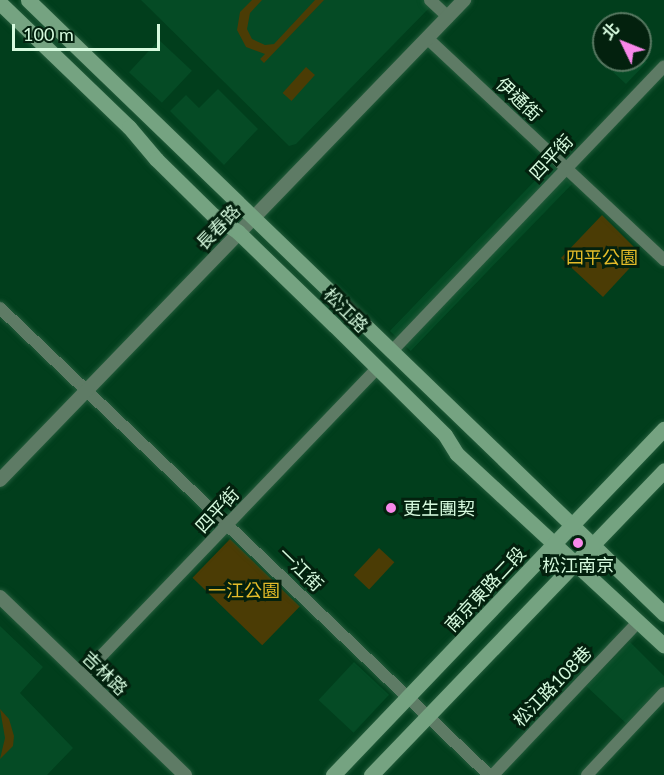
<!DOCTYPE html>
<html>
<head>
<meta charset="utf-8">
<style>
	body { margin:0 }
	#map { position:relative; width:664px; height:775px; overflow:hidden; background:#013e1c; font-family:Lato,"Noto Sans TC",sans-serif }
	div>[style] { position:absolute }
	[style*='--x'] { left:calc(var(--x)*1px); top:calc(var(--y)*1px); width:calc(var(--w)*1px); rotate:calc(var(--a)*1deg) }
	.built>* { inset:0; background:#054b25; transform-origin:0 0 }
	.green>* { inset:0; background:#4b3c05; transform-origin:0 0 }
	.roads { filter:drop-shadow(0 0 2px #235c3b) drop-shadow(0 0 2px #235c3b) }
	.minor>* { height:12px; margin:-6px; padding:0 6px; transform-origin:6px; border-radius:6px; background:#5e7b65 }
	.tertiary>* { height:14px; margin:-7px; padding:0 7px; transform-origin:7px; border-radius:7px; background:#5e7b65 }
	.secondary>* { height:15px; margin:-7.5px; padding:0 7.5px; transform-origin:7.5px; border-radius:7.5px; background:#75a381 }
	.dots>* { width:16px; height:16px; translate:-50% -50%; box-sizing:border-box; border:3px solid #03210e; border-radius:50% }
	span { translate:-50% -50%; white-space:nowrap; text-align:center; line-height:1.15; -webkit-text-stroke:6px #03210e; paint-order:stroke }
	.street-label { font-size:18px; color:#d6fade }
	.park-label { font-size:18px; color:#e5bc29 }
	.poi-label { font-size:18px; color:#d6fade }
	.left { translate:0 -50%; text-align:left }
	.north { position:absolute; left:592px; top:12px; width:60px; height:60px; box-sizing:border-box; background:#03210e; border:2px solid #577861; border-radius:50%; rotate:313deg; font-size:16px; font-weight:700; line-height:24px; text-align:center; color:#d6fade }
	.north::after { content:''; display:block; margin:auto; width:21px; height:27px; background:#f888ea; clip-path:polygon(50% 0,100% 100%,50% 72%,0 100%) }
	.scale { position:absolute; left:12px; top:24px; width:148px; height:27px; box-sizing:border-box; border:3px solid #d6fade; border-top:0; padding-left:8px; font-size:18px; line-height:21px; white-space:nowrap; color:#d6fade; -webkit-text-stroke:4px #03210e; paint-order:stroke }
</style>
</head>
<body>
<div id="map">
	<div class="built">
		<div style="clip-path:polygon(141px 0,437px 0,296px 144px,289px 146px)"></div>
		<div style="left:159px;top:40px;width:45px;height:44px;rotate:43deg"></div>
		<div style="clip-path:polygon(640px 56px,647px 62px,626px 84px,613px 72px,625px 60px,640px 60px)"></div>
		<div style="clip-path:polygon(218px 89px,258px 129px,224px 165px,170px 111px,186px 95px,199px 108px)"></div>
		<div style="left:551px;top:164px;width:29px;height:232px;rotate:44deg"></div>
		<div style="clip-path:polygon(0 626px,43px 667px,20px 693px,73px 748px,47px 775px,0 775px)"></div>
		<div style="clip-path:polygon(630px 642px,664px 676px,664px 690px,629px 726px,586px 686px)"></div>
		<div style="left:354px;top:662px;width:48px;height:52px;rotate:43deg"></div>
	</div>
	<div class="green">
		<div style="clip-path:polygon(252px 0,262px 0,250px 13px,247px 29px,252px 39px,265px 45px,274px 44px,315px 0,324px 0,264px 63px,260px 59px,265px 54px,246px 47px,237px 30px,240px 12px)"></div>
		<div style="left:306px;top:67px;width:12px;height:35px;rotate:42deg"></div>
		<div style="clip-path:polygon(602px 215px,637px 250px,639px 258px,603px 297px,561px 258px)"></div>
		<div style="left:230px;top:539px;width:97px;height:54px;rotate:44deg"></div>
		<div style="left:379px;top:548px;width:21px;height:37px;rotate:43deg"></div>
		<div style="clip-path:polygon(0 709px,9px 719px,14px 736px,13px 746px,0 759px,5px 738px)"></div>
	</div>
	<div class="roads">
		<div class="minor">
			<div style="--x:430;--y:0;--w:25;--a:43"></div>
			<div style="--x:427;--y:38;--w:325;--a:43.1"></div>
			<div style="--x:0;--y:308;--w:676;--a:43.68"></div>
			<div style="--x:391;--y:352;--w:395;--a:-46.3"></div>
			<div style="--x:82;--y:676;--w:426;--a:-46.2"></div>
			<div style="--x:493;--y:775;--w:211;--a:-46.5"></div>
			<div style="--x:587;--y:775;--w:112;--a:-46.8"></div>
		</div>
		<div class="tertiary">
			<div style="--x:0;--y:480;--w:668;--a:-45.97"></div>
			<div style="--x:0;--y:597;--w:257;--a:43.9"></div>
		</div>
		<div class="secondary">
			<div style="--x:28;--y:0;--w:884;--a:43.99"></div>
			<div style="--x:0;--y:3;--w:179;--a:43.9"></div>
			<div style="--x:129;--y:127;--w:42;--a:49.8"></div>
			<div style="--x:156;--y:159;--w:80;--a:44.5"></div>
			<div style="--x:213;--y:215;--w:30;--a:34"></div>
			<div style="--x:238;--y:232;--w:134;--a:44.1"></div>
			<div style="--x:334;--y:325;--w:156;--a:44.7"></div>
			<div style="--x:445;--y:435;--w:22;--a:58"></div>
			<div style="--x:457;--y:454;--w:282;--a:42.8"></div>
			<div style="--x:333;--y:775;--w:479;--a:-46.3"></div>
			<div style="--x:371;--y:775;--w:423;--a:-46.1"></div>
		</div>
	</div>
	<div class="dots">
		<div style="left:391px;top:508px;background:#f888ea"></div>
		<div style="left:578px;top:543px;background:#f888ea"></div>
	</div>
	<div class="street-label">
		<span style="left:519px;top:99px;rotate:43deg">伊通街</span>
		<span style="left:551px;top:157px;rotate:-47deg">四平街</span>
		<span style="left:218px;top:227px;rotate:-46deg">長春路</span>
		<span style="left:346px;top:310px;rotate:45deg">松江路</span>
		<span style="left:217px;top:510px;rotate:-47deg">四平街</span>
		<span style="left:301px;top:569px;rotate:44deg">一江街</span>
		<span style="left:485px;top:589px;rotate:-47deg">南京東路二段</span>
		<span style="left:105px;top:673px;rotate:44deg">吉林路</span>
		<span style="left:552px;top:686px;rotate:-46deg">松江路108巷</span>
	</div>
	<div class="park-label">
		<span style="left:602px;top:257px">四平公園</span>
		<span style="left:244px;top:590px">一江公園</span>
	</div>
	<div class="poi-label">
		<span class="left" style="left:403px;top:508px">更生團契</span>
		<span style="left:578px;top:565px">松江南京</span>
	</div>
	<div class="north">北</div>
	<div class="scale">100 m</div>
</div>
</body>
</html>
